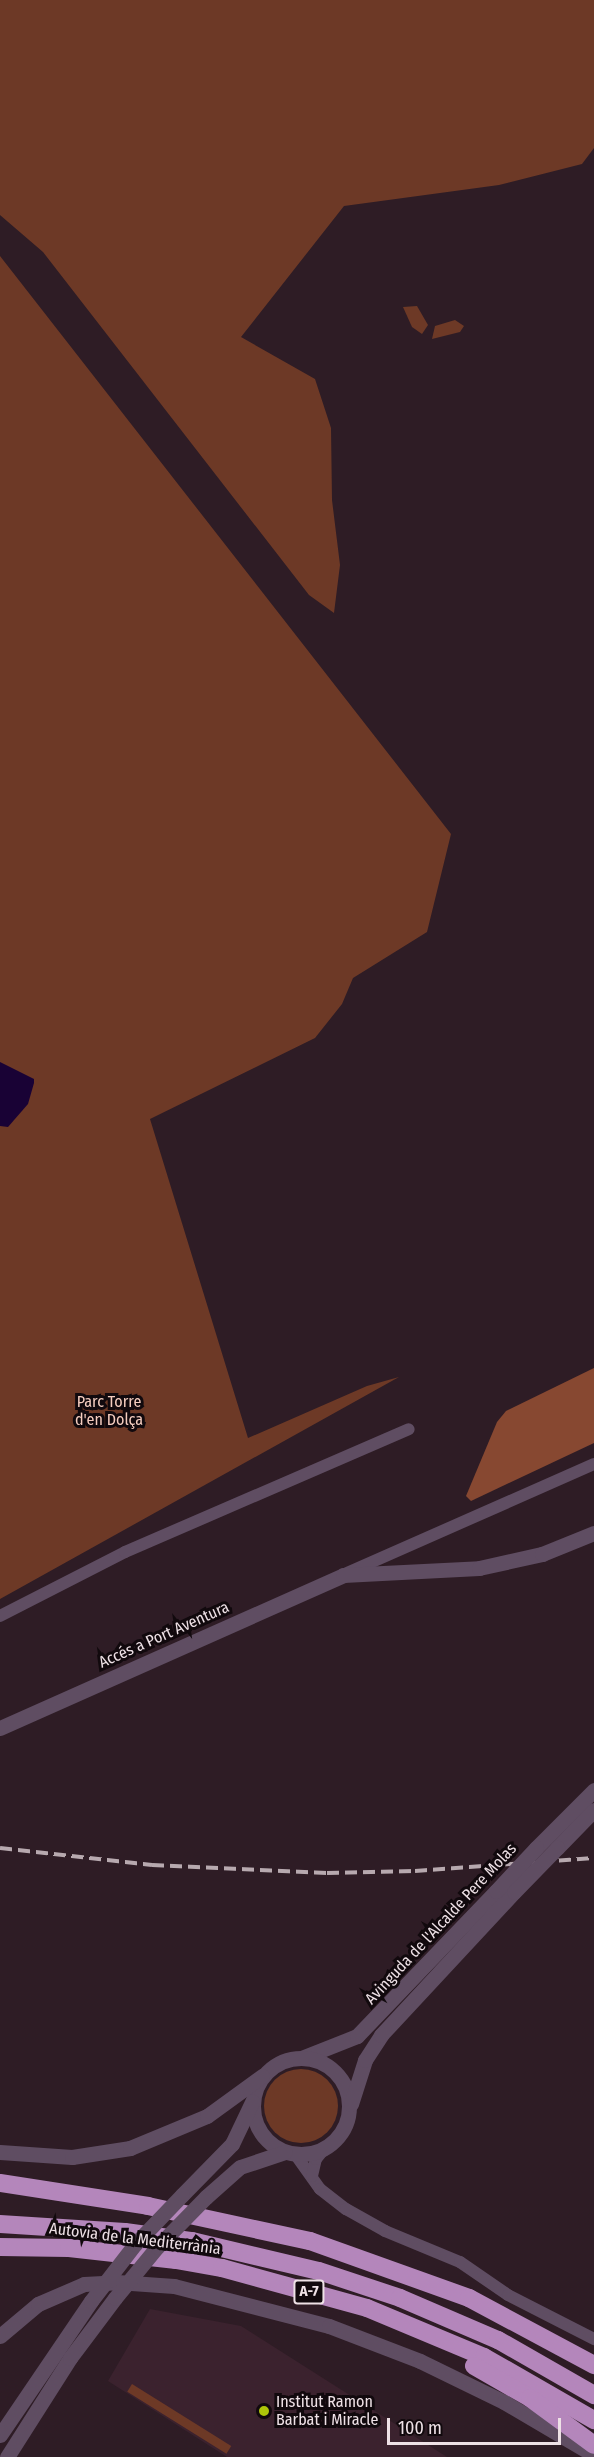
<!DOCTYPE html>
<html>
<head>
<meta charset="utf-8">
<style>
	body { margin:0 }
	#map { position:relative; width:594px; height:2457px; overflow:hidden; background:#2e1c25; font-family:"Fira Sans Condensed",sans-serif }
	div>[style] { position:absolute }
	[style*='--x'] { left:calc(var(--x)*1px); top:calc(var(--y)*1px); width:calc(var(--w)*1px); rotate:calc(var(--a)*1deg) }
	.built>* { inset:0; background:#3b222e }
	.green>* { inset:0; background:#6d3926; transform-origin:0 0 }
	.round { border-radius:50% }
	.forest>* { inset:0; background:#874831 }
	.water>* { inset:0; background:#190235 }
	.minor>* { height:12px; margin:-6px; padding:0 6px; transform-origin:6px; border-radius:6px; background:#5f4d62 }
	.tertiary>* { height:15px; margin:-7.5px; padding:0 7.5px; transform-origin:7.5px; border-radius:7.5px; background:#5f4d62 }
	.tertiary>.ring { margin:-7.5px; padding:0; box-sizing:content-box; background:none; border:15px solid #5f4d62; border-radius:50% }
	.motorway>* { height:18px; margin:-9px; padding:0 9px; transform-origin:9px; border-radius:9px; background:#b486bb }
	.rail>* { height:4px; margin-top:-2px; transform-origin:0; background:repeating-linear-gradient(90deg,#b7a9af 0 12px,transparent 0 18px) }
	.tertiary-bridge>* { height:15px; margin:-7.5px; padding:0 7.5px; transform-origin:7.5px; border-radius:7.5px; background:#5f4d62 }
	.dots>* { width:16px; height:16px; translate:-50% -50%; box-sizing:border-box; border:3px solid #11090d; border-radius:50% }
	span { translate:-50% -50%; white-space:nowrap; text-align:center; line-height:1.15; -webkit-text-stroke:6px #11090d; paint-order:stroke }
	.shield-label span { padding:2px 4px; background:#11090d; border:2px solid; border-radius:4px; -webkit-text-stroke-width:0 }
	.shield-label { font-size:15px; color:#eee1e6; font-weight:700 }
	.park-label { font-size:16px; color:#f5cdbf }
	.street-label { font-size:16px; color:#eee1e6 }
	.poi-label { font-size:16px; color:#eee1e6 }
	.left { translate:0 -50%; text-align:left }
	.scale { position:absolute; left:387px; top:2418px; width:174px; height:27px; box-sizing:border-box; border:3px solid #eee1e6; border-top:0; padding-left:8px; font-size:18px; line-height:21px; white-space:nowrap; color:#eee1e6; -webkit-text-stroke:4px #11090d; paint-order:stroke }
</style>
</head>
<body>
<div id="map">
	<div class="built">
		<div style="clip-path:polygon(150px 2309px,241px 2326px,447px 2457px,227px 2457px,108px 2381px)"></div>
	</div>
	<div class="green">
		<div style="clip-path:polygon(0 0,594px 0,594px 148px,582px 164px,499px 185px,344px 206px,241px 337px,315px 379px,331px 428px,332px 500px,340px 565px,334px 613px,309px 595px,43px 252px,0 215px)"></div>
		<div style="clip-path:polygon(0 256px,451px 834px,427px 932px,353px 978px,342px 1004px,315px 1038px,150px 1119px,248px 1438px,367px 1386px,399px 1377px,0 1599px)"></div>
		<div style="clip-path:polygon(417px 306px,428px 325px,422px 334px,412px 327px,403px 307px)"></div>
		<div style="clip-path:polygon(455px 320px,464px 326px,460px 332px,432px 339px,435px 326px)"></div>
		<div class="round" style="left:264px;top:2069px;width:74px;height:74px"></div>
		<div style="left:132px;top:2384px;width:117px;height:9px;rotate:32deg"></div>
	</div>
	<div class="forest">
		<div style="clip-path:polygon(594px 1368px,594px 1443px,471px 1501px,466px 1496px,497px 1422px,506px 1411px)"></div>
	</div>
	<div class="water">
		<div style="clip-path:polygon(0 1062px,34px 1079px,34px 1083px,28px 1104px,8px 1127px,0 1126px)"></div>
	</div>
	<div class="minor">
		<div style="--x:347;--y:1573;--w:270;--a:-23.8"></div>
		<div style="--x:0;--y:1616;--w:140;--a:-27.1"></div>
		<div style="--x:125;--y:1552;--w:309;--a:-23.4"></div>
		<div style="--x:295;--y:2154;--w:43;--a:54.5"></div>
		<div style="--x:320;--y:2189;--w:33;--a:38"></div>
		<div style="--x:346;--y:2209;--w:45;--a:29.4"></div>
		<div style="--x:385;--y:2231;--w:81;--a:22.5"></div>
		<div style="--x:460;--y:2262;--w:58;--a:34.5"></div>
		<div style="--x:508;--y:2295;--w:97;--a:27.1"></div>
		<div style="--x:312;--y:2176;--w:17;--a:-77"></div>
		<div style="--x:316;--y:2159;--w:13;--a:-51"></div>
	</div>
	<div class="tertiary">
		<div style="--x:0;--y:1728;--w:376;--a:-24"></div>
		<div style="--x:343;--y:1575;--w:136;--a:-2.9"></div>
		<div style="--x:479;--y:1568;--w:65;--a:-12.5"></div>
		<div style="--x:542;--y:1554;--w:56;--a:-22"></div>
		<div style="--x:536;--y:1848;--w:82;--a:-45"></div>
		<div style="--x:557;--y:1848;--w:53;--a:-45.8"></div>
		<div style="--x:304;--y:2057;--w:57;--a:-21.6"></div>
		<div style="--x:357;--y:2036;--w:201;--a:-46.2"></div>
		<div class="ring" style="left:253px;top:2058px;width:81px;height:81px"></div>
		<div style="--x:351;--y:2104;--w:46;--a:-72.3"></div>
		<div style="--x:365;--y:2060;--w:30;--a:-57"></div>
		<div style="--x:381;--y:2035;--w:195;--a:-47.1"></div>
		<div style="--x:0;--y:2152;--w:72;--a:4"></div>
		<div style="--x:72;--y:2157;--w:59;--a:-8.8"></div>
		<div style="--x:130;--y:2148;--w:83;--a:-22.6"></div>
		<div style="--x:207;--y:2116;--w:68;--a:-36"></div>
		<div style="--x:182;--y:2195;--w:71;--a:-45.6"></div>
		<div style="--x:232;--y:2144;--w:47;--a:-64.5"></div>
		<div style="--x:206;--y:2197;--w:45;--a:-41.4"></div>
		<div style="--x:240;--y:2167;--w:47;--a:-18.4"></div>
		<div style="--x:0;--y:2336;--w:50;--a:-40.1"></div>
		<div style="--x:38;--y:2304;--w:50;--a:-23.5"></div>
		<div style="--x:84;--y:2284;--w:33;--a:-3"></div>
		<div style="--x:117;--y:2282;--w:57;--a:4"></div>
		<div style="--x:174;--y:2286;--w:160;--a:14.5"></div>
		<div style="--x:329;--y:2326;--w:97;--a:21"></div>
		<div style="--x:420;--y:2361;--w:93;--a:26"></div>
		<div style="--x:504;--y:2402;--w:104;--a:30.5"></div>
		<div style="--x:0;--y:2435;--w:162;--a:-55.8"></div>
		<div style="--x:7;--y:2457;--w:117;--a:-57.5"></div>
		<div style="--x:70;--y:2358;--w:75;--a:-53.1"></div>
	</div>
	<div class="motorway">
		<div style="--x:0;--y:2183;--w:150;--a:8.8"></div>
		<div style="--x:148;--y:2206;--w:166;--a:12.2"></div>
		<div style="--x:310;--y:2241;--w:169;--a:19.7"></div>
		<div style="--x:469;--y:2298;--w:142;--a:28.2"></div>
		<div style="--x:0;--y:2224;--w:125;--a:3.7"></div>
		<div style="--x:125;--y:2232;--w:68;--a:7.7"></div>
		<div style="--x:192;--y:2241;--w:130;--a:13.3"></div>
		<div style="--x:319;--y:2271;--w:85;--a:18.4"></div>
		<div style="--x:400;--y:2298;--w:107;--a:23.2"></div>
		<div style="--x:498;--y:2340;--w:111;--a:29.8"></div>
		<div style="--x:0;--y:2247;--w:69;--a:0.8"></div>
		<div style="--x:69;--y:2248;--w:108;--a:6.4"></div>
		<div style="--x:176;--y:2260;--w:47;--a:9.9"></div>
		<div style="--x:222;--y:2268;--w:150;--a:15.4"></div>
		<div style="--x:367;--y:2308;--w:127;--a:22.7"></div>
		<div style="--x:484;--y:2357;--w:127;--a:29.8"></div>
		<div style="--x:474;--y:2366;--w:64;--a:29.7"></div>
		<div style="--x:530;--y:2398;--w:79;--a:36.3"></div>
	</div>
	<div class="rail">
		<div style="--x:0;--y:1848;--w:153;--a:6.4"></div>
		<div style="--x:152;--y:1865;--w:175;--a:2.6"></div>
		<div style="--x:327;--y:1873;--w:88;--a:-1.3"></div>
		<div style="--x:415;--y:1871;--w:179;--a:-4.2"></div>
	</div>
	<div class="tertiary-bridge">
		<div style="--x:496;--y:1891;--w:59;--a:-47.1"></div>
		<div style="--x:514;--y:1892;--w:62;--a:-45.7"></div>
		<div style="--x:115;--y:2298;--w:66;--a:-50.5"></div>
		<div style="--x:157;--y:2247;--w:70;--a:-45.6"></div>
		<div style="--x:91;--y:2301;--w:72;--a:-52.3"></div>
		<div style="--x:135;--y:2244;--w:68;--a:-46.2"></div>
	</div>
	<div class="dots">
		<div style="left:264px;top:2411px;background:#aec509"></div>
	</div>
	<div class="shield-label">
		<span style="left:309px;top:2292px">A-7</span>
	</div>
	<div class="park-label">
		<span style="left:109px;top:1411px">Parc Torre<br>d'en Dolça</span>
	</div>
	<div class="street-label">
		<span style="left:164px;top:1635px;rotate:-24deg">Accés a Port Aventura</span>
		<span style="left:441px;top:1924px;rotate:-47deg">Avinguda de l'Alcalde Pere Molas</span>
		<span style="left:135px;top:2239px;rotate:7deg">Autovia de la Mediterrània</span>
	</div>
	<div class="poi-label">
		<span class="left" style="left:276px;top:2411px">Institut Ramon<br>Barbat i Miracle</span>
	</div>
	<div class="scale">100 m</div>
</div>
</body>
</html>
